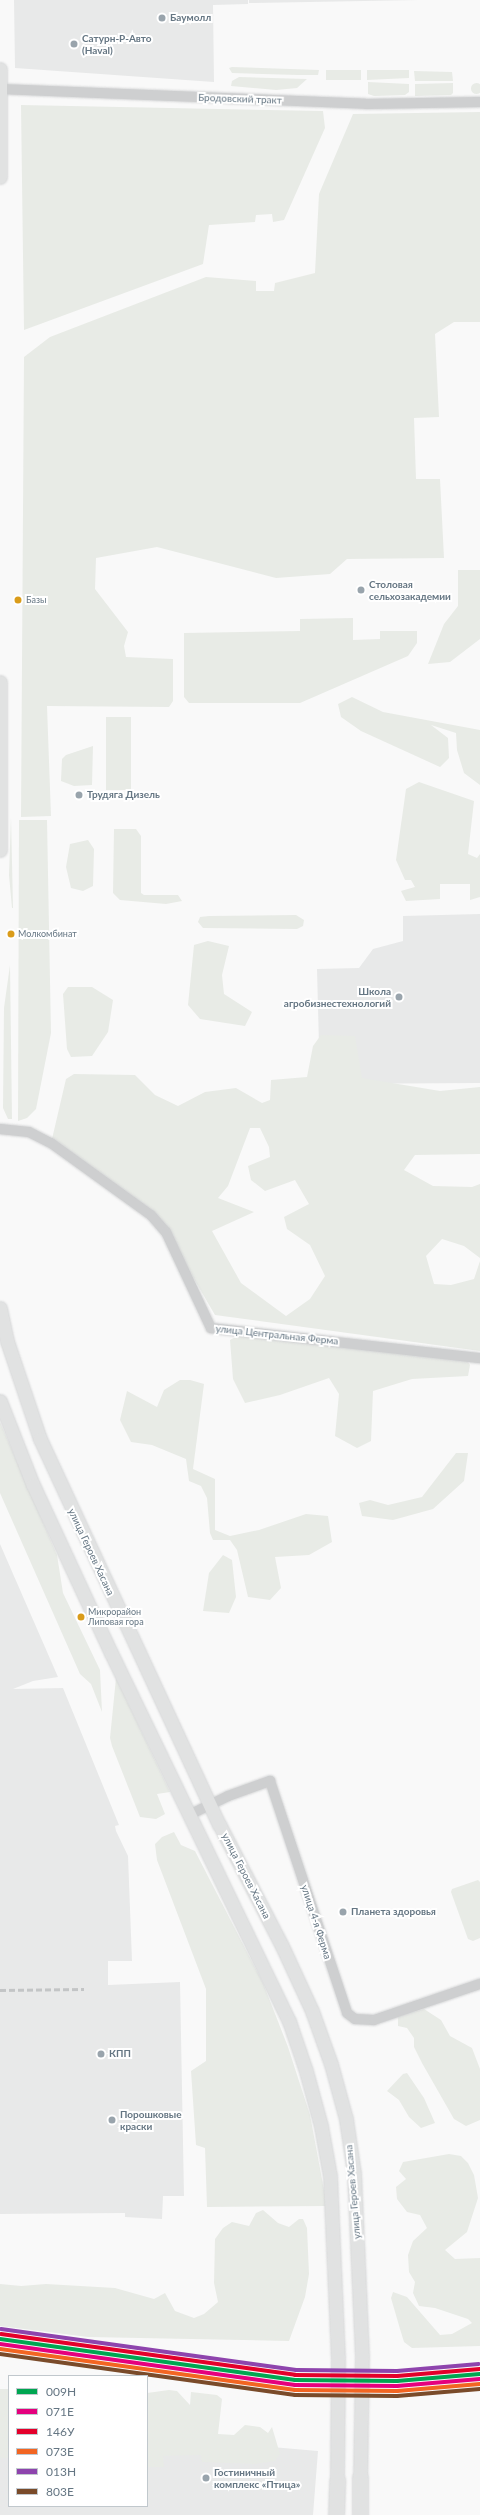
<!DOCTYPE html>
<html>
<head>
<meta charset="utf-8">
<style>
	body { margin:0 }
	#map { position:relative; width:480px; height:2515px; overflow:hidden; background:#f9f9f9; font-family:Lato,sans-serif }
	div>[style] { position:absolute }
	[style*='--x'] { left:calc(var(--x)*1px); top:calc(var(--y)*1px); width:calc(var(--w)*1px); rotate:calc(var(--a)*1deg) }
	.built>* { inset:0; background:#e8e9e9 }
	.green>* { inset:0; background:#e8ebe6; transform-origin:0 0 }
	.round { border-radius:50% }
	.roads { filter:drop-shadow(0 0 1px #d5d6d7) drop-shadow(0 0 1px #d5d6d7) }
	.minor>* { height:10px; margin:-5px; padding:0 5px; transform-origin:5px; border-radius:5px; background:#cecfd0 }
	.major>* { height:13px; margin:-6.5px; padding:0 6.5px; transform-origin:6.5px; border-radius:6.5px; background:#e1e2e2 }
	.highway>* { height:15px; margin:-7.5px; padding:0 7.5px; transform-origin:7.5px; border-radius:7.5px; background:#e1e2e2 }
	.rail>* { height:3px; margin-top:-1.5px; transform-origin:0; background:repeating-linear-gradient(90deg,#c3c5c6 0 6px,transparent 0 9px) }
	.rail-1>* { height:4px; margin:-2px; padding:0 2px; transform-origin:2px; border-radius:2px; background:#00a651 }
	.rail-2>* { height:4px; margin:-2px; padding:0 2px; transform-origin:2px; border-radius:2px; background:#e5007d }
	.rail-3>* { height:4px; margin:-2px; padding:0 2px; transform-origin:2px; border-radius:2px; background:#e4002b }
	.rail-4>* { height:4px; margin:-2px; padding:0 2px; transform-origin:2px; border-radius:2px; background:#f26522 }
	.rail-5>* { height:4px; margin:-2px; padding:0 2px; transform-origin:2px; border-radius:2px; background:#8e44ad }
	.rail-6>* { height:4px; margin:-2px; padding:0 2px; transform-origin:2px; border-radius:2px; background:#7a4b2a }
	.dots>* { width:11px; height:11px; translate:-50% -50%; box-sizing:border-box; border:2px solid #fff; border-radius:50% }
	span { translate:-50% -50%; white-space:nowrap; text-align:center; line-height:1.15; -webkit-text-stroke:4px #fff; paint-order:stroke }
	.bus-label { font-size:9px; color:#657683 }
	.left { translate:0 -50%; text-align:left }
	.poi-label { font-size:10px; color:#657683; font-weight:700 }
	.right { translate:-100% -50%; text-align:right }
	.street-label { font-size:10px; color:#657683 }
	.legend { position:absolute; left:8px; top:2375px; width:140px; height:132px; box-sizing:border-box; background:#fff; border:1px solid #c1c8cd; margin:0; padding:5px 7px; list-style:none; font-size:12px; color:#657683 }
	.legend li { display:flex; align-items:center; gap:8px; height:20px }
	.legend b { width:20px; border:1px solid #c1c8cd }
</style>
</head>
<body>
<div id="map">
	<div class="built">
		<div style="clip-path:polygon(14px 0,248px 0,248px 4px,213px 5px,214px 82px,15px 68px)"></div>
		<div style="clip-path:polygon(249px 0,419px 0,249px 3px)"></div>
		<div style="clip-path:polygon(480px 914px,480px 1083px,320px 1084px,317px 969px,359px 968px,373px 949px,403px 941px,403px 916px)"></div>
		<div style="clip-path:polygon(0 1544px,58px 1677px,33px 1681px,13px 1689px,63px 1688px,119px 1825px,115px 1826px,116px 1831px,128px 1856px,132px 1961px,108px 1961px,108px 1985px,180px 1982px,184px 2196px,163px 2196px,162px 2219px,125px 2217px,125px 2213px,0 2214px)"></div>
		<div style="clip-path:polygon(0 2426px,9px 2427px,9px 2506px,147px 2506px,147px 2436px,318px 2451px,313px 2515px,0 2515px)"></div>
	</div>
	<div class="green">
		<div style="clip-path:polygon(232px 67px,319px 70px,318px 75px,298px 75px,232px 73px,229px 68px)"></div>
		<div style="left:326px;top:70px;width:35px;height:10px"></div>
		<div style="clip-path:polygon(367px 70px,409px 70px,409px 78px,367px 80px)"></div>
		<div style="clip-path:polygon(414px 71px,452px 72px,453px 81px,415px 81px)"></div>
		<div style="clip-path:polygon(239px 77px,307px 79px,297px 88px,276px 90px,231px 86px,232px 81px)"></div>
		<div style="clip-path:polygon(368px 82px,409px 84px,409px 92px,405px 95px,374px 96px,368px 94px)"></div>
		<div class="round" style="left:470.5px;top:82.5px;width:11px;height:11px"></div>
		<div style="clip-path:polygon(453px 83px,453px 93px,451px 95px,415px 96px,415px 84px)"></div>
		<div style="clip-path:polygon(21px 105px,323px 111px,325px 128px,284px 220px,273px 222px,272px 214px,256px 215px,255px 222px,209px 225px,203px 264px,24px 330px)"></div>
		<div style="clip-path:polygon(480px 112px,480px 322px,454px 322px,435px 334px,439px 417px,414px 418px,416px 479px,440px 479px,444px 558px,347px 559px,330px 574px,276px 578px,157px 547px,96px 558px,95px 589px,128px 632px,124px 646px,126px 657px,173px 659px,173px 701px,169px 707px,47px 706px,51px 816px,21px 817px,24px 357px,50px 337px,206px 277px,256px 281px,256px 291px,274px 291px,275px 283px,315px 273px,319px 194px,353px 114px)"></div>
		<div style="clip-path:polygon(458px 570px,480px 570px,480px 639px,450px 662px,428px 664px,444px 624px,458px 606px)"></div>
		<div style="clip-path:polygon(353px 618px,353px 640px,380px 639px,380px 631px,417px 631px,417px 643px,408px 656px,300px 703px,189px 703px,184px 697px,184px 633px,300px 631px,300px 619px)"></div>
		<div style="clip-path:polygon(352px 697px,383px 712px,480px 730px,480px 785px,464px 773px,457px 750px,456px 733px,431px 725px,448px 738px,449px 758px,440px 767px,361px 731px,341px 717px,338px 704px)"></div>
		<div style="left:106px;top:717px;width:25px;height:73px"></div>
		<div style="clip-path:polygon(93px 746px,92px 785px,74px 786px,61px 781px,62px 759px,66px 755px)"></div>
		<div style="clip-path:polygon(419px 782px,474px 801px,468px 854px,477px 858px,480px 854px,480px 897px,470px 900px,470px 884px,440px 884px,440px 899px,406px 901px,401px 891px,415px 887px,411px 880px,405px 880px,396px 860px,406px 789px)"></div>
		<div style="clip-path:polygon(11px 817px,13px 908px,12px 908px,9px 875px)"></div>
		<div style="clip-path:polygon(19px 820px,47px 820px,51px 1033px,36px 1109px,27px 1118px,18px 1121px)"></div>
		<div style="clip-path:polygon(114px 829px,136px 829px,141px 836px,141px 893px,144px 895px,178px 895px,182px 901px,166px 904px,120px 900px,113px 893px)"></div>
		<div style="clip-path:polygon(88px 840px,94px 849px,93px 886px,83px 891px,71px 888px,66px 867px,70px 844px)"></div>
		<div style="clip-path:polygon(296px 915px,304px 920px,303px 926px,297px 929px,203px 928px,198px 922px,200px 917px,209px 916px)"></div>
		<div style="clip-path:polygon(208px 941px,229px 946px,222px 975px,224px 994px,252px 1012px,245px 1026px,200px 1019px,188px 1005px,194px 945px)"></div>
		<div style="clip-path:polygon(10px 965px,12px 1119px,8px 1119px,3px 1108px,4px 1008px)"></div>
		<div style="clip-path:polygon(68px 987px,92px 987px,113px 1000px,108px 1032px,92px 1056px,71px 1057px,67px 1049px,63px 994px)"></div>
		<div style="clip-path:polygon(evenodd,321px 1035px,355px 1036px,362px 1078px,440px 1091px,480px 1087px,480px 1154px,415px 1155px,404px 1170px,433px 1186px,472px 1187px,480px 1184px,480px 1258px,464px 1246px,442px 1239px,426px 1256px,434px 1284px,451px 1285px,474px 1279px,480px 1261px,480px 1351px,215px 1315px,183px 1260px,152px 1215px,52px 1139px,66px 1079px,74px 1074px,135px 1075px,155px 1095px,178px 1106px,205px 1092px,236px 1088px,262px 1103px,270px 1100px,271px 1080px,307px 1077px,313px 1046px,321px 1035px,250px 1128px,260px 1128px,269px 1147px,270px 1157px,248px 1166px,251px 1180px,265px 1191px,295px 1180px,309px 1204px,284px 1217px,287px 1229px,310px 1245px,325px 1276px,310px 1299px,286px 1316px,241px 1283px,212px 1231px,254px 1212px,218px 1198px,228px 1186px,250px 1128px)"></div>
		<div style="clip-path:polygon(241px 1334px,467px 1360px,470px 1365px,468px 1376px,412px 1379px,373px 1391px,371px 1441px,357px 1448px,335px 1436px,339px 1394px,329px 1378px,280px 1395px,245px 1403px,233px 1379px,230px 1340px)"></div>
		<div style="clip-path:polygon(180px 1380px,190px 1380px,204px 1384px,193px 1469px,215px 1479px,215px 1530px,230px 1536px,259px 1530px,306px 1514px,328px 1516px,332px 1542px,309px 1555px,275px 1557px,281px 1588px,270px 1600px,248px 1597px,237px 1550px,230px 1540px,213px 1540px,210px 1533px,207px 1498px,201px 1486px,189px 1481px,186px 1459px,152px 1445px,131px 1442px,120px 1420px,127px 1391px,157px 1407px,164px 1390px)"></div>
		<div style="clip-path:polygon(0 1422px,57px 1555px,63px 1593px,100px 1670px,102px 1712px,91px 1684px,80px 1674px,0 1493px)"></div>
		<div style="clip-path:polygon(456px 1453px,468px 1453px,464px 1481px,433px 1509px,393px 1520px,362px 1516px,359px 1503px,370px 1500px,388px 1505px,422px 1497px)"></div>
		<div style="clip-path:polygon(223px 1555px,232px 1560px,236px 1597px,229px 1613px,203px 1611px,209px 1573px)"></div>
		<div style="clip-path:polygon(116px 1678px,170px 1792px,157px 1794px,165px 1814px,156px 1819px,140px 1817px,112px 1746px,110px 1738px)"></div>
		<div style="clip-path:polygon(174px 1832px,181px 1845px,195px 1851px,263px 1983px,288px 2047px,310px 2115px,327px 2206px,207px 2207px,205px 2148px,196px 2145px,191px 2071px,206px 2061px,206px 1989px,157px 1860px,155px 1844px,162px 1837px)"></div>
		<div style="clip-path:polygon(478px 1880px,480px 1882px,480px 1938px,473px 1941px,468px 1939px,451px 1892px,452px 1889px)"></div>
		<div style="clip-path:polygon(424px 2009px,441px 2020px,450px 2036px,472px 2048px,480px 2069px,480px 2120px,466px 2126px,454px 2119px,422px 2063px,414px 2047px,414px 2038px,407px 2028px,398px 2026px,398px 2016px)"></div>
		<div style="clip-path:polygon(407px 2073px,424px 2098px,435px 2123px,421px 2128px,409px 2117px,399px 2100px,387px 2091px,403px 2074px)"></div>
		<div style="clip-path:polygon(449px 2154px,461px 2156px,468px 2163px,474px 2175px,478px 2198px,467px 2232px,445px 2250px,455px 2259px,480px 2258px,480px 2346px,412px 2348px,404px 2342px,400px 2329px,391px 2298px,393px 2292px,407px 2297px,440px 2335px,452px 2334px,472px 2323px,468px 2319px,435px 2308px,419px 2306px,413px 2293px,415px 2282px,409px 2272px,408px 2255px,413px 2241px,427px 2228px,420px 2215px,407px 2212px,397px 2199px,396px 2187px,406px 2179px,399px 2171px,403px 2162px)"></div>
		<div style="clip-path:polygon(263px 2210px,278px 2223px,289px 2227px,299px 2219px,303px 2219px,307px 2228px,309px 2274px,305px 2297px,289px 2341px,88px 2337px,0 2326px,0 2284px,21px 2286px,46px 2284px,115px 2288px,154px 2299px,165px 2293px,175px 2311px,194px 2318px,204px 2314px,218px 2302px,214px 2283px,215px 2239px,223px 2228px,232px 2222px,249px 2226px,256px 2213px)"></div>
		<div style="left:9px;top:2389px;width:69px;height:9px;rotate:90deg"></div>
		<div style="clip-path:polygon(169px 2390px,177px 2391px,190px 2405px,191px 2392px,217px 2395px,222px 2399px,218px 2434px,234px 2435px,245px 2425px,260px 2427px,268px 2433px,272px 2427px,280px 2454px,275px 2461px,255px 2464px,202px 2462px,201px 2455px,163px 2456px,164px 2467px,147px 2467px,147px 2393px)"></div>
	</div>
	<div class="roads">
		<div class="minor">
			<div style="--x:0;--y:89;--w:366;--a:2.3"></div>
			<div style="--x:366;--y:104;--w:114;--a:-1"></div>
			<div style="--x:0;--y:1129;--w:29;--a:6"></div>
			<div style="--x:29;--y:1132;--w:25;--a:27"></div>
			<div style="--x:51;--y:1143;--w:123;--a:35.8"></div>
			<div style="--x:151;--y:1215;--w:23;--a:49"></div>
			<div style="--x:166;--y:1232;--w:106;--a:64.9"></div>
			<div style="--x:211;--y:1328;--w:271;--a:6.4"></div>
			<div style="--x:189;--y:1815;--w:43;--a:-26"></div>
			<div style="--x:228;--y:1796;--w:45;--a:-19.7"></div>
			<div style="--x:270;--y:1781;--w:244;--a:71.6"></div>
			<div style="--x:347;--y:2013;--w:10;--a:37"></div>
			<div style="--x:355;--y:2019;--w:19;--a:3"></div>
			<div style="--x:374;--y:2020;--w:112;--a:-18.8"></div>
		</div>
		<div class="major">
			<div style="--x:0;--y:69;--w:108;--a:90"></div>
			<div style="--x:0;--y:682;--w:168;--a:90"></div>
			<div style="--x:0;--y:1308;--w:34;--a:78"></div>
			<div style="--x:7;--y:1341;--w:103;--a:71.4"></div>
			<div style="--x:40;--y:1439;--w:425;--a:65.1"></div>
			<div style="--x:219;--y:1824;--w:137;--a:62.7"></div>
			<div style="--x:282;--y:1946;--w:72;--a:65.2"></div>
			<div style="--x:312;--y:2011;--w:56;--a:70.3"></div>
			<div style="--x:331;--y:2064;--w:57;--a:74.7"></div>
			<div style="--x:346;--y:2119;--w:55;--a:81.6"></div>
			<div style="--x:354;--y:2173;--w:183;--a:87.5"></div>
			<div style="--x:362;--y:2356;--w:121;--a:90.9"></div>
			<div style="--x:0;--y:1401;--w:90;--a:68.6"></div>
			<div style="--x:33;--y:1485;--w:185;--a:65.1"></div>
			<div style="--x:111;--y:1653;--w:409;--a:64.2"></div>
			<div style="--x:289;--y:2021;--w:53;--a:71.2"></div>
			<div style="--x:306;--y:2071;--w:57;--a:74.7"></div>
			<div style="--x:321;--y:2126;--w:51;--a:79.8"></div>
			<div style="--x:330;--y:2176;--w:181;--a:87.5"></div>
			<div style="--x:338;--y:2357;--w:123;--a:90.5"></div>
		</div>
		<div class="highway">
			<div style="--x:360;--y:2477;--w:38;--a:90"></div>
			<div style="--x:336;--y:2515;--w:35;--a:-88"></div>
		</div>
	</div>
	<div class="rail">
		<div style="--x:0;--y:1990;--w:84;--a:-0.7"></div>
	</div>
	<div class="rail-1">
		<div style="--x:0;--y:2339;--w:298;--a:7.9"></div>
		<div style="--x:295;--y:2380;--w:102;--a:0.6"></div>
		<div style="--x:397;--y:2381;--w:83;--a:-4.8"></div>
	</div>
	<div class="rail-2">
		<div style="--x:0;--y:2344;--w:298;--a:7.9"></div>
		<div style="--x:295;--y:2385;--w:102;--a:0.6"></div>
		<div style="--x:397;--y:2386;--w:83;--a:-4.8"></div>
	</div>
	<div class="rail-3">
		<div style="--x:1;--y:2334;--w:297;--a:7.9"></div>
		<div style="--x:295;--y:2375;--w:102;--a:0.6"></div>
		<div style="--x:397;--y:2376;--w:83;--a:-4.8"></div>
	</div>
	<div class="rail-4">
		<div style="--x:0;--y:2349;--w:298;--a:7.9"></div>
		<div style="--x:295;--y:2390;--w:102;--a:0.6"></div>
		<div style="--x:397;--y:2391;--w:83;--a:-4.8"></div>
	</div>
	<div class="rail-5">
		<div style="--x:1;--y:2329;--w:298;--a:7.9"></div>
		<div style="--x:296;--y:2370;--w:101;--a:0.6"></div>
		<div style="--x:397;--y:2371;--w:82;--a:-4.9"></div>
	</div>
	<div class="rail-6">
		<div style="--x:0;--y:2354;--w:298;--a:7.9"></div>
		<div style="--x:295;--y:2395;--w:102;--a:0.6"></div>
		<div style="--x:397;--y:2396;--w:83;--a:-4.8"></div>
	</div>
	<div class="dots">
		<div style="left:162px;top:18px;background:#99a4ac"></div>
		<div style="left:74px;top:44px;background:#99a4ac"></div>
		<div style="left:361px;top:590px;background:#99a4ac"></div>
		<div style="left:18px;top:600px;background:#da9c1a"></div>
		<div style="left:79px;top:795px;background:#99a4ac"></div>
		<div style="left:11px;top:934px;background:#da9c1a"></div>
		<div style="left:399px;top:997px;background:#99a4ac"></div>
		<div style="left:81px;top:1617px;background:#da9c1a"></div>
		<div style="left:343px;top:1912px;background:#99a4ac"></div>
		<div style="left:101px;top:2054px;background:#99a4ac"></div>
		<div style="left:112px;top:2120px;background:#99a4ac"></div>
		<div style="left:206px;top:2478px;background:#99a4ac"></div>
	</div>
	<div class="bus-label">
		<span class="left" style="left:26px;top:600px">Базы</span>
		<span class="left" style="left:18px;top:934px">Молкомбинат</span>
		<span class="left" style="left:88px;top:1617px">Микрорайон<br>Липовая гора</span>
	</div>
	<div class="poi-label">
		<span class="left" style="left:170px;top:18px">Баумолл</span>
		<span class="left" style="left:82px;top:44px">Сатурн-Р-Авто<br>(Haval)</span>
		<span class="left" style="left:369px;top:590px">Столовая<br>сельхозакадемии</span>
		<span class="left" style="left:87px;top:795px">Трудяга Дизель</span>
		<span class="right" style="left:391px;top:997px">Школа<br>агробизнестехнологий</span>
		<span class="left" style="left:351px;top:1912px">Планета здоровья</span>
		<span class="left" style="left:109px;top:2054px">КПП</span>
		<span class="left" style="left:120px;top:2120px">Порошковые<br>краски</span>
		<span class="left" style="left:214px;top:2478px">Гостиничный<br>комплекс «Птица»</span>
	</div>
	<div class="street-label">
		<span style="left:240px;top:99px;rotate:2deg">Бродовский тракт</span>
		<span style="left:277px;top:1335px;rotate:6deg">улица Центральная Ферма</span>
		<span style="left:91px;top:1552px;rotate:65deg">улица Героев Хасана</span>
		<span style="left:246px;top:1876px;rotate:63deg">улица Героев Хасана</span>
		<span style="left:316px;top:1922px;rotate:72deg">улица 4-я Ферма</span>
		<span style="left:353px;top:2192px;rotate:-95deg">улица Героев Хасана</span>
	</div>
	<ul class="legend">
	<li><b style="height:5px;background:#00a651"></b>009Н</li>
	<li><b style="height:5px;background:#e5007d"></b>071Е</li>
	<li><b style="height:5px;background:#e4002b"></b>146У</li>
	<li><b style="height:5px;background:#f26522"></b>073Е</li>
	<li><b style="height:5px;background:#8e44ad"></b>013Н</li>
	<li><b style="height:5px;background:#7a4b2a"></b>803Е</li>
	</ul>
</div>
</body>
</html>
